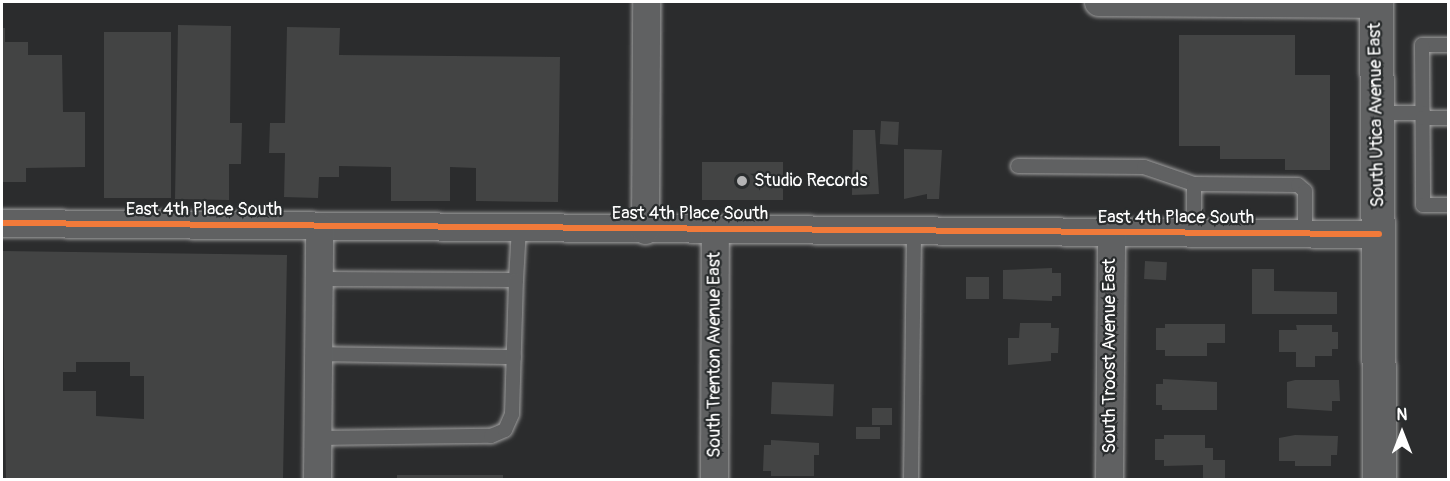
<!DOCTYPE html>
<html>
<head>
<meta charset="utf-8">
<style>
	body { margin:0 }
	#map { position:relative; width:1450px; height:481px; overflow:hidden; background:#2b2c2d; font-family:Pangolin,sans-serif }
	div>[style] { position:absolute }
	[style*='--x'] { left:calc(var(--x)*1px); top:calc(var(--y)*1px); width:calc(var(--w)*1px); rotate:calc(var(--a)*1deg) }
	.building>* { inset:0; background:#434444; transform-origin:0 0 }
	.roads { filter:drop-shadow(0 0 2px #a0a0a0) drop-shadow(0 0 2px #a0a0a0) }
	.lane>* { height:14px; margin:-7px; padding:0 7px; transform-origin:7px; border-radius:7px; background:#606162 }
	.street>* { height:27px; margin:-13.5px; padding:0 13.5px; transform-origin:13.5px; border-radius:13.5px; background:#606162 }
	.secondary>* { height:33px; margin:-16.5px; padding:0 16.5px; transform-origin:16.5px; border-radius:16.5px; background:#606162 }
	.cycleway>* { height:6px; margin:-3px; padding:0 3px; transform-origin:3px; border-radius:3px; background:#f17a3a }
	.dots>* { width:16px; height:16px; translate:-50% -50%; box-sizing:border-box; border:3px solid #2a2d2e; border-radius:50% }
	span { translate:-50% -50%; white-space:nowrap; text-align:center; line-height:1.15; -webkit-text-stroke:4.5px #2a2d2e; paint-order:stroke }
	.street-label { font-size:18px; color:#fff }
	.poi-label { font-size:18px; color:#fff }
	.left { translate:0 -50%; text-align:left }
	.frame { position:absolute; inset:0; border:3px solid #fff; pointer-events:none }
	.north { position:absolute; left:1372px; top:403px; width:60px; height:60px; -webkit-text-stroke:4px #2a2d2e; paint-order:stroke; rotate:0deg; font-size:16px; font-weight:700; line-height:24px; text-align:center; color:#fff }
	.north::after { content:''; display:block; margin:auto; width:21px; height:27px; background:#fff; clip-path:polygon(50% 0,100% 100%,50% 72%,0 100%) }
</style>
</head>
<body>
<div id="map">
	<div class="building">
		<div style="clip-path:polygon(178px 25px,231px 26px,230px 123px,242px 123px,241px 164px,229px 164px,229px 200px,175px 199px)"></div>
		<div style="clip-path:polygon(287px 27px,340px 28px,339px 55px,560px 57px,558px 202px,476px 201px,476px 168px,450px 167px,450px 201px,391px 201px,391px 167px,339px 166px,339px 177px,319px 177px,318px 198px,284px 197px,285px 153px,269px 153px,270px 123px,285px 123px)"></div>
		<div style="clip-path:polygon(2px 28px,5px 28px,5px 42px,28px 42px,28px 55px,62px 55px,63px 112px,85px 112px,85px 167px,26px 168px,26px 182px,2px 182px)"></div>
		<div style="left:104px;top:32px;width:67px;height:166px"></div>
		<div style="clip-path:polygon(1179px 35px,1295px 35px,1295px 75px,1330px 75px,1330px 170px,1285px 170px,1285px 159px,1220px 159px,1220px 146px,1179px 146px)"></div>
		<div style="left:881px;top:121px;width:18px;height:23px;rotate:3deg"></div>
		<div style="clip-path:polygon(853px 130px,875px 130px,879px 194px,852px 195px)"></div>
		<div style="clip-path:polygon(904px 149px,942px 150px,939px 199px,927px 199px,927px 194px,904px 199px)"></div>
		<div style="left:702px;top:162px;width:81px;height:38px"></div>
		<div style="clip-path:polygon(evenodd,2px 251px,287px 255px,283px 480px,6px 480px,2px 251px,76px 362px,130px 362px,130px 376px,144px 376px,144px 419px,96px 416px,96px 391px,63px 391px,63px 372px,76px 372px,76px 362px)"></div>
		<div style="left:1145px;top:261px;width:22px;height:18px;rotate:3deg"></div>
		<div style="clip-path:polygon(1052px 268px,1052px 273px,1061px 273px,1061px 296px,1052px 296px,1052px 301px,1003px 299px,1003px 270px)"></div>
		<div style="clip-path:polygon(1252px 269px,1274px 269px,1274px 291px,1337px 292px,1337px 314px,1252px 314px)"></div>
		<div style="left:989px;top:277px;width:22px;height:23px;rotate:90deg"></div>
		<div style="clip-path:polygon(1020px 323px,1051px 323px,1051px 328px,1059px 328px,1058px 353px,1051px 353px,1051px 361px,1008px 365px,1008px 338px,1019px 338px)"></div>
		<div style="clip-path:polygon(1165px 324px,1225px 324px,1225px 343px,1207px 343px,1207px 356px,1165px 356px,1165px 350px,1156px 350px,1156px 328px,1165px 328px)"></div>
		<div style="clip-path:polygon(1296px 325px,1332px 325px,1332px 332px,1338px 332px,1338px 349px,1332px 349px,1332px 356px,1315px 356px,1315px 367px,1296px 367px,1296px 352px,1279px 352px,1279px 330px,1297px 330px)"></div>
		<div style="clip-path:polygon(1163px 379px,1217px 382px,1217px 410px,1162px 410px,1162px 405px,1156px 405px,1156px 384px,1163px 384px)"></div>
		<div style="clip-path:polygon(1295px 380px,1339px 380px,1340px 401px,1332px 401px,1332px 411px,1287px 408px,1287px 382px)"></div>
		<div style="left:772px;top:382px;width:62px;height:32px;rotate:2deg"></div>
		<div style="left:872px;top:408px;width:20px;height:17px"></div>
		<div style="left:856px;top:427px;width:24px;height:12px"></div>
		<div style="clip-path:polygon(1164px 435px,1205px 435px,1205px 448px,1213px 448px,1213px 460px,1225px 460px,1225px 480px,1203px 480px,1203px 465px,1164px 466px,1164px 460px,1155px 460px,1155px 439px,1164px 439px)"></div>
		<div style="clip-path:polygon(1295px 435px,1338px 436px,1337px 455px,1331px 455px,1331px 466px,1295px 466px,1295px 461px,1279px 461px,1279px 438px)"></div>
		<div style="clip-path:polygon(771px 440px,819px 443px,819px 455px,814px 455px,814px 476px,771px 476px,771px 471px,763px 471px,764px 445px,771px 445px)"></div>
		<div style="left:397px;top:475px;width:106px;height:5px"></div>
	</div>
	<div class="roads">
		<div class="lane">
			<div style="--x:1448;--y:45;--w:26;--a:180"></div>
			<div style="--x:1422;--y:45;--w:160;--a:89.6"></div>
			<div style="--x:1423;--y:205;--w:25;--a:0"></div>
			<div style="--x:1377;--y:113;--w:46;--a:0"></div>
			<div style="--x:1423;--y:118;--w:25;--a:0"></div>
			<div style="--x:1018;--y:166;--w:126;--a:0.5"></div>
			<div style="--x:1144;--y:167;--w:53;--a:18.8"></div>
			<div style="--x:1194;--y:184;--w:104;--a:0.6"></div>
			<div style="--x:1298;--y:185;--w:9;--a:41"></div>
			<div style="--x:1305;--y:191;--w:42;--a:90"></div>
			<div style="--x:1194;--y:184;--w:49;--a:90"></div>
			<div style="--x:320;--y:279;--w:196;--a:0.3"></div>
			<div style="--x:516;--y:280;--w:52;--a:-86.7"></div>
			<div style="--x:319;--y:354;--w:195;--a:0.9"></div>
			<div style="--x:317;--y:438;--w:174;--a:-0.7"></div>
			<div style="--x:491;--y:436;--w:15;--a:-23"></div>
			<div style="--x:505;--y:430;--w:17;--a:-66"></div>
			<div style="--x:512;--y:414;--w:134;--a:-88.3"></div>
			<div style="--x:911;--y:480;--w:248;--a:-89.3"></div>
		</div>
		<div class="street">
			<div style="--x:1098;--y:2;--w:278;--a:0.4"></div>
			<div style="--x:2;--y:223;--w:1377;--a:0.46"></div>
			<div style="--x:645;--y:230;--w:228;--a:-89.7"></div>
			<div style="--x:317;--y:480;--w:254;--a:-89.5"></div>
			<div style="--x:714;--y:480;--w:250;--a:-89.8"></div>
			<div style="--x:1109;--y:480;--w:247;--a:-89.5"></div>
		</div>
		<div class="secondary">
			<div style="--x:1376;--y:2;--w:478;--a:89.6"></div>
		</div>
	</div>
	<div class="cycleway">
		<div style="--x:2;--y:223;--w:1377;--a:0.46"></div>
	</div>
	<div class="dots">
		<div style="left:742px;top:181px;background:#b5b5b6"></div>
	</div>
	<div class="street-label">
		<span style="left:1377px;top:115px;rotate:-91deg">South Utica Avenue East</span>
		<span style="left:204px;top:210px">East 4th Place South</span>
		<span style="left:690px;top:214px">East 4th Place South</span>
		<span style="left:1176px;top:218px">East 4th Place South</span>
		<span style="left:715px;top:355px;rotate:-90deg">South Trenton Avenue East</span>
		<span style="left:1110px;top:356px;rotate:-90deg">South Troost Avenue East</span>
	</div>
	<div class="poi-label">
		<span class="left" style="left:754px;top:181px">Studio Records</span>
	</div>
	<div class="frame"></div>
	<div class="north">N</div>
</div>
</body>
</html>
